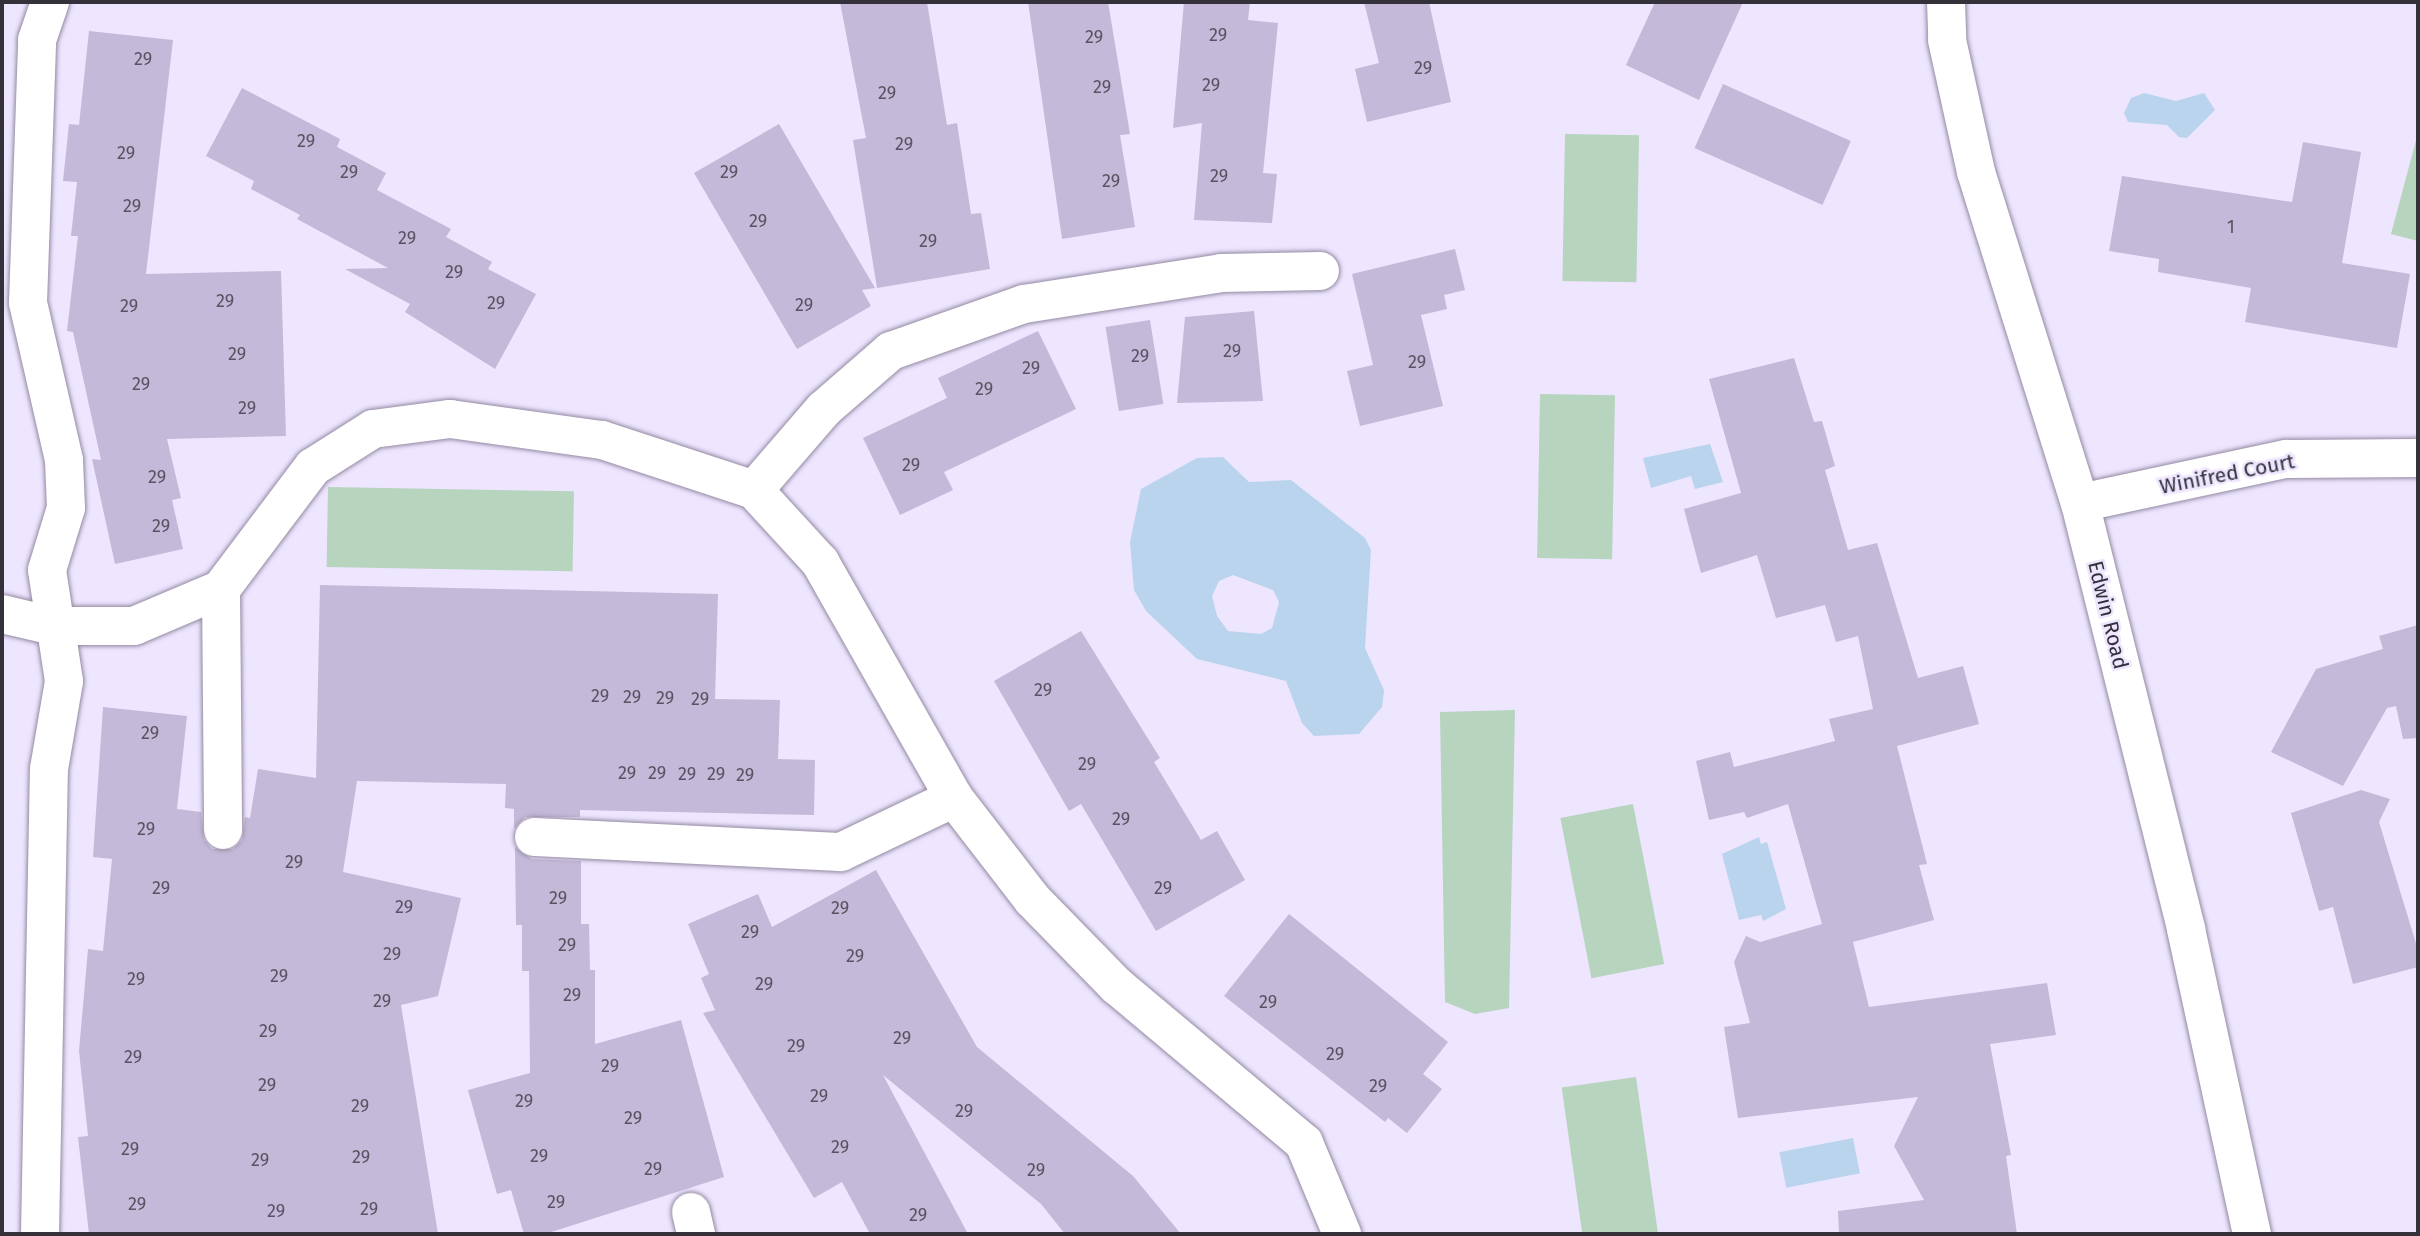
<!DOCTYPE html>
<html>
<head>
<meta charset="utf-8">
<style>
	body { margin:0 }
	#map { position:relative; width:2420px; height:1236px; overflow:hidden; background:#eee5ff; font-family:"Fira Sans",sans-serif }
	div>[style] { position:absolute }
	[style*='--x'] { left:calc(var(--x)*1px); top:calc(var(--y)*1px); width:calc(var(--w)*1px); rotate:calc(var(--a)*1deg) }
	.green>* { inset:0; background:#b6d4be; transform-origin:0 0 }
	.water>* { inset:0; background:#bad4ed; transform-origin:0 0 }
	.building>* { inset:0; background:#c4b9d8; transform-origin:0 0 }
	.roads { filter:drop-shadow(0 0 2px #938aa2) drop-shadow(0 0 2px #938aa2) }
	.minor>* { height:38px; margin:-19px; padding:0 19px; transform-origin:19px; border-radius:19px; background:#fff }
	span { translate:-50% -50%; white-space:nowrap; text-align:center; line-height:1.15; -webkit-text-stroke:5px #eee5ff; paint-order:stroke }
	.number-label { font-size:18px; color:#585362 }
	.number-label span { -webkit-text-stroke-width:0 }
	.street-label { font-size:21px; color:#34313b }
	.frame { position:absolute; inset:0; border:4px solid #34313b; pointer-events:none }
</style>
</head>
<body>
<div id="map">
	<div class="green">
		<div style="clip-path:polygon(2418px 133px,2418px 241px,2391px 234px)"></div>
		<div style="left:1565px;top:134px;width:74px;height:147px;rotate:1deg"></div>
		<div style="left:1540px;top:394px;width:75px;height:164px;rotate:1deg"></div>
		<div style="left:328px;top:487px;width:246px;height:80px;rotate:1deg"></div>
		<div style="clip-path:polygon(1515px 710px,1509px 1008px,1475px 1014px,1445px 1002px,1440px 712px)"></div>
		<div style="left:1633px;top:804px;width:163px;height:74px;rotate:79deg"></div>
		<div style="left:1636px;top:1077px;width:159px;height:75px;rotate:82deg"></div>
	</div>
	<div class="water">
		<div style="clip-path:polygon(2144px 93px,2176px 101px,2204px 93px,2215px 110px,2187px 138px,2179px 137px,2167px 125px,2128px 122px,2124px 113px,2131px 98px)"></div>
		<div style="clip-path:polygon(1710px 444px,1723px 482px,1695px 489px,1691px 476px,1651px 488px,1643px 458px)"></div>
		<div style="clip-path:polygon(evenodd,1223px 457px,1249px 482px,1291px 480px,1365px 538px,1371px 550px,1365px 648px,1384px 690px,1382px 707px,1359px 734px,1314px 736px,1302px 723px,1286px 681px,1197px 659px,1146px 611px,1134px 590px,1130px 542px,1141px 489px,1197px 458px,1223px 457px,1233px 575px,1273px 590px,1279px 602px,1272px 628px,1261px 634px,1228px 631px,1217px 616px,1212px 596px,1219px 581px,1233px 575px)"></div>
		<div style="clip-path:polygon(1759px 837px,1761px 844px,1767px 842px,1786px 909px,1763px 921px,1761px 915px,1739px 920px,1722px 854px)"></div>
		<div style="left:1853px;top:1138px;width:36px;height:75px;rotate:79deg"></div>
	</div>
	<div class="building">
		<div style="clip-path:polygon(840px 2px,927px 2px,947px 125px,957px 123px,971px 214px,981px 213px,990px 269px,877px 288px,853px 140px,866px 138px)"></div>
		<div style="clip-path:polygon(1028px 2px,1108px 2px,1130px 134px,1120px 135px,1135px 227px,1062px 239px)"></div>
		<div style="clip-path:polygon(1184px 2px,1250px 2px,1248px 20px,1278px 23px,1263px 173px,1277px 174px,1272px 223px,1194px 220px,1202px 123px,1173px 128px)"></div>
		<div style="clip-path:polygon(1364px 2px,1429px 2px,1451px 102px,1367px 122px,1355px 69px,1379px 63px)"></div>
		<div style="clip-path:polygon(1655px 2px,1743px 2px,1699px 100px,1626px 65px)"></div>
		<div style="clip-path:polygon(89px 31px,173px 40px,146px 274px,281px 271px,286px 436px,167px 439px,181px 498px,172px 500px,183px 549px,115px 564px,92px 459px,101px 460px,73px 332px,67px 331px,78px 236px,71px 236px,77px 182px,63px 181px,69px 124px,79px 125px)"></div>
		<div style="left:1723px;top:84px;width:140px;height:70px;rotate:24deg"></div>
		<div style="clip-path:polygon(242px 88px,340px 139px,337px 147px,386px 173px,377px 190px,451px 229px,446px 237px,492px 262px,488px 269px,536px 294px,495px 369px,405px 312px,410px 304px,345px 269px,388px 268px,297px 219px,300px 215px,251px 189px,254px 181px,206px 156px)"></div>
		<div style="clip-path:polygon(779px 124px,875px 288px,862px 290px,871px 306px,797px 349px,694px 173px)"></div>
		<div style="clip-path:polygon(2303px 142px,2361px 152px,2342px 263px,2410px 274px,2397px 348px,2245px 322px,2251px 288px,2158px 272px,2159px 259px,2109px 251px,2122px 176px,2292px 202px)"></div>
		<div style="clip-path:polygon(1455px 249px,1465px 290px,1444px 295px,1447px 309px,1421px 315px,1443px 406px,1360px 426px,1347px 371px,1373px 365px,1352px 274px)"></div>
		<div style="clip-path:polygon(1254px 311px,1263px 401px,1177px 403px,1185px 317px)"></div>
		<div style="left:1150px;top:320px;width:85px;height:45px;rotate:81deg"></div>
		<div style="clip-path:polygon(1038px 331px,1076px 409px,944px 472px,953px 490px,900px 515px,863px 438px,947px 398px,938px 378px)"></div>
		<div style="clip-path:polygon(1794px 358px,1814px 422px,1822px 421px,1835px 466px,1825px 470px,1848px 550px,1877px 543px,1918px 678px,1963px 666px,1979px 724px,1897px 746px,1927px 864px,1919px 865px,1934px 920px,1853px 942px,1869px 1007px,2047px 983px,2056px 1035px,1990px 1044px,2011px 1155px,2006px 1156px,2017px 1234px,1839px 1234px,1838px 1211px,1924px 1200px,1894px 1146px,1918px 1097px,1738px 1118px,1724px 1027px,1750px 1023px,1734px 962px,1746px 936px,1760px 942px,1822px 924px,1788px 804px,1747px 818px,1744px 812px,1709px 820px,1696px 761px,1730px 752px,1734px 767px,1835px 741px,1829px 719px,1873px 709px,1858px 636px,1836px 642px,1825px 605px,1776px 618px,1757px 555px,1701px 573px,1684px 509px,1741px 493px,1709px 379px)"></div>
		<div style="clip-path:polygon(320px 585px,718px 594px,715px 699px,780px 700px,778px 759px,815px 760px,814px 815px,580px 810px,580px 817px,525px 817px,514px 829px,514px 809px,505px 808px,506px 784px,357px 781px,343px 872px,461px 898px,438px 996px,401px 1005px,438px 1234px,89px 1234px,78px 1137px,88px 1136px,79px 1051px,88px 949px,103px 951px,112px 859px,93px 857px,103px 707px,187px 716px,177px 809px,201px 812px,204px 840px,212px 849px,233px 849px,242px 840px,245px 817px,250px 818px,258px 769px,316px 778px)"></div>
		<div style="clip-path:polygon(2418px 625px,2418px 738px,2403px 739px,2396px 706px,2387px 708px,2343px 786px,2271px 752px,2316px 669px,2383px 649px,2379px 636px)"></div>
		<div style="clip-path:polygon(1081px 631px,1160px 758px,1154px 762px,1201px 840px,1217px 831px,1245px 880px,1156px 931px,1081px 804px,1069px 811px,994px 681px)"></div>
		<div style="clip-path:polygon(2361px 790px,2390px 799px,2379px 822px,2418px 950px,2418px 967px,2353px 984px,2333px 907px,2319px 911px,2291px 813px)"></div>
		<div style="clip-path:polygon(515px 847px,532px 859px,581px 861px,581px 924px,589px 924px,590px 970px,595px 970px,595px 1044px,681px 1020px,724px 1177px,545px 1234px,524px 1234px,511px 1190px,497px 1194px,468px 1090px,530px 1073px,529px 971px,522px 971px,522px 925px,516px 925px)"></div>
		<div style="clip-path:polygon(876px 870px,977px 1047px,1133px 1176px,1181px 1234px,1065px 1234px,1041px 1204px,883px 1075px,968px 1234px,870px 1234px,842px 1182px,814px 1198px,703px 1013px,715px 1010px,701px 978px,709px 974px,688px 924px,758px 894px,772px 927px)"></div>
		<div style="clip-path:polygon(1289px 914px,1448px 1042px,1423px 1074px,1442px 1089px,1407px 1133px,1388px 1118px,1385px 1122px,1224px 996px)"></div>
	</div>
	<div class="roads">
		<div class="minor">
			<div style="--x:1946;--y:2;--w:38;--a:88"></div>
			<div style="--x:1947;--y:40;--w:135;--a:77.6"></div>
			<div style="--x:1976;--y:172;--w:347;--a:72.6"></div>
			<div style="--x:2080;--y:503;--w:439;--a:76"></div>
			<div style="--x:2186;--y:929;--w:312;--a:77.8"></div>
			<div style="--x:754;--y:490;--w:107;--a:-49.2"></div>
			<div style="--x:824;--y:409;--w:89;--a:-40.9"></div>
			<div style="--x:891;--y:351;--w:141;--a:-19.5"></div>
			<div style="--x:1024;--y:304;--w:199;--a:-8.9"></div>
			<div style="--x:1221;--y:273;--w:99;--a:-1.2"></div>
			<div style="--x:2080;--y:503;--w:211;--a:-12.1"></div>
			<div style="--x:2286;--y:459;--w:132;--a:-0.4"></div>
			<div style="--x:221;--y:589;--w:241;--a:89.5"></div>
			<div style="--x:2;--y:614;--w:52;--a:13.2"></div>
			<div style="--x:53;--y:626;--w:81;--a:0"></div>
			<div style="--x:134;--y:626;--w:95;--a:-23"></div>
			<div style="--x:221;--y:589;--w:153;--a:-53"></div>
			<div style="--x:313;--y:467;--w:71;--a:-32.3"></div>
			<div style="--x:373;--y:429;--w:78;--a:-7.4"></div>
			<div style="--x:450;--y:419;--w:153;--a:7.9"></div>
			<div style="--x:602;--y:440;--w:160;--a:18.2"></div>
			<div style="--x:754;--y:490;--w:98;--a:47.5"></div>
			<div style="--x:820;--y:562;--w:271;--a:60.4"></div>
			<div style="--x:954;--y:798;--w:128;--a:52.3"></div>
			<div style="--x:1032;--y:899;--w:122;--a:45.7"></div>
			<div style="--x:1117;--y:986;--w:244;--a:40"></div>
			<div style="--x:1304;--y:1143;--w:99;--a:67.3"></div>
			<div style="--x:534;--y:837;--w:307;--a:2.8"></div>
			<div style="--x:841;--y:852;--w:125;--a:-25.5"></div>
			<div style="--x:691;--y:1212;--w:23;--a:77"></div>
			<div style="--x:40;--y:1234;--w:465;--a:-88.9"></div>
			<div style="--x:49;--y:769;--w:89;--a:-80.3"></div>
			<div style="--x:64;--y:681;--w:112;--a:-98.7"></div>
			<div style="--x:47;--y:570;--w:65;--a:-73"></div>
			<div style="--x:66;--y:508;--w:48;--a:-92.4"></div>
			<div style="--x:64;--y:460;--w:161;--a:-102.9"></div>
			<div style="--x:28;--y:303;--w:263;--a:-88"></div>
			<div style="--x:37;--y:40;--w:40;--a:-71.1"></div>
		</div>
	</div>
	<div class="number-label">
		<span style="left:1218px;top:35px">29</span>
		<span style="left:1094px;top:37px">29</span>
		<span style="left:143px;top:59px">29</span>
		<span style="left:1423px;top:68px">29</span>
		<span style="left:1211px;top:85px">29</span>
		<span style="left:1102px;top:87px">29</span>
		<span style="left:887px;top:93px">29</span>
		<span style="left:306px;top:141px">29</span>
		<span style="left:904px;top:144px">29</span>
		<span style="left:126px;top:153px">29</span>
		<span style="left:349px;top:172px">29</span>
		<span style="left:729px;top:172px">29</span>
		<span style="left:1219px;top:176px">29</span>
		<span style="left:1111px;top:181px">29</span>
		<span style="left:132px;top:206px">29</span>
		<span style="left:758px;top:221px">29</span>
		<span style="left:2231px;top:227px">1</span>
		<span style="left:407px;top:238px">29</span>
		<span style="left:928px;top:241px">29</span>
		<span style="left:454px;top:272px">29</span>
		<span style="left:225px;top:301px">29</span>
		<span style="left:496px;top:303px">29</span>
		<span style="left:804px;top:305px">29</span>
		<span style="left:129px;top:306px">29</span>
		<span style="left:1232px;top:351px">29</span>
		<span style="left:237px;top:354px">29</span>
		<span style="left:1140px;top:356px">29</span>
		<span style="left:1417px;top:362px">29</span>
		<span style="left:1031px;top:368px">29</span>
		<span style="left:141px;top:384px">29</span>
		<span style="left:984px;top:389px">29</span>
		<span style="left:247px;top:408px">29</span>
		<span style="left:911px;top:465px">29</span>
		<span style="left:157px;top:477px">29</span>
		<span style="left:161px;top:526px">29</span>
		<span style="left:1043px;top:690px">29</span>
		<span style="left:600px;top:696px">29</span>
		<span style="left:632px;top:697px">29</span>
		<span style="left:665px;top:698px">29</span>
		<span style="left:700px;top:699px">29</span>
		<span style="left:150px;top:733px">29</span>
		<span style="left:1087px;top:764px">29</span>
		<span style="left:627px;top:773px">29</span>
		<span style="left:657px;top:773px">29</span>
		<span style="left:687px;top:774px">29</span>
		<span style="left:716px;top:774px">29</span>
		<span style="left:745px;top:775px">29</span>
		<span style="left:1121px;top:819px">29</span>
		<span style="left:146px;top:829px">29</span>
		<span style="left:294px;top:862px">29</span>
		<span style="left:161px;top:888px">29</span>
		<span style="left:1163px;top:888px">29</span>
		<span style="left:558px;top:898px">29</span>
		<span style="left:404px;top:907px">29</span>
		<span style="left:840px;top:908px">29</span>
		<span style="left:750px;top:932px">29</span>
		<span style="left:567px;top:945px">29</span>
		<span style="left:392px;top:954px">29</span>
		<span style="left:855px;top:956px">29</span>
		<span style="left:279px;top:976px">29</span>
		<span style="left:136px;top:979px">29</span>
		<span style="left:764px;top:984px">29</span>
		<span style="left:572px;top:995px">29</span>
		<span style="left:382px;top:1001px">29</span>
		<span style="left:1268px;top:1002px">29</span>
		<span style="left:268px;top:1031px">29</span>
		<span style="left:902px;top:1038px">29</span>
		<span style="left:796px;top:1046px">29</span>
		<span style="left:1335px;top:1054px">29</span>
		<span style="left:133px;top:1057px">29</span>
		<span style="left:610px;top:1066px">29</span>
		<span style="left:267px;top:1085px">29</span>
		<span style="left:1378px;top:1086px">29</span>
		<span style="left:819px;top:1096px">29</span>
		<span style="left:524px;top:1101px">29</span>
		<span style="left:360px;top:1106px">29</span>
		<span style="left:964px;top:1111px">29</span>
		<span style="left:633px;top:1118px">29</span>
		<span style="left:840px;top:1147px">29</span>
		<span style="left:130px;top:1149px">29</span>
		<span style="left:539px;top:1156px">29</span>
		<span style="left:361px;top:1157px">29</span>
		<span style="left:260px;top:1160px">29</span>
		<span style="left:653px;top:1169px">29</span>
		<span style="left:1036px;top:1170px">29</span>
		<span style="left:556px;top:1202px">29</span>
		<span style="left:137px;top:1204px">29</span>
		<span style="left:369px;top:1209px">29</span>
		<span style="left:276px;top:1211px">29</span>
		<span style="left:918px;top:1215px">29</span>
	</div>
	<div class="street-label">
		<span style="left:2227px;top:474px;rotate:-11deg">Winifred Court</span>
		<span style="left:2108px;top:615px;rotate:76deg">Edwin Road</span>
	</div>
	<div class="frame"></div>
</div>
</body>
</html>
